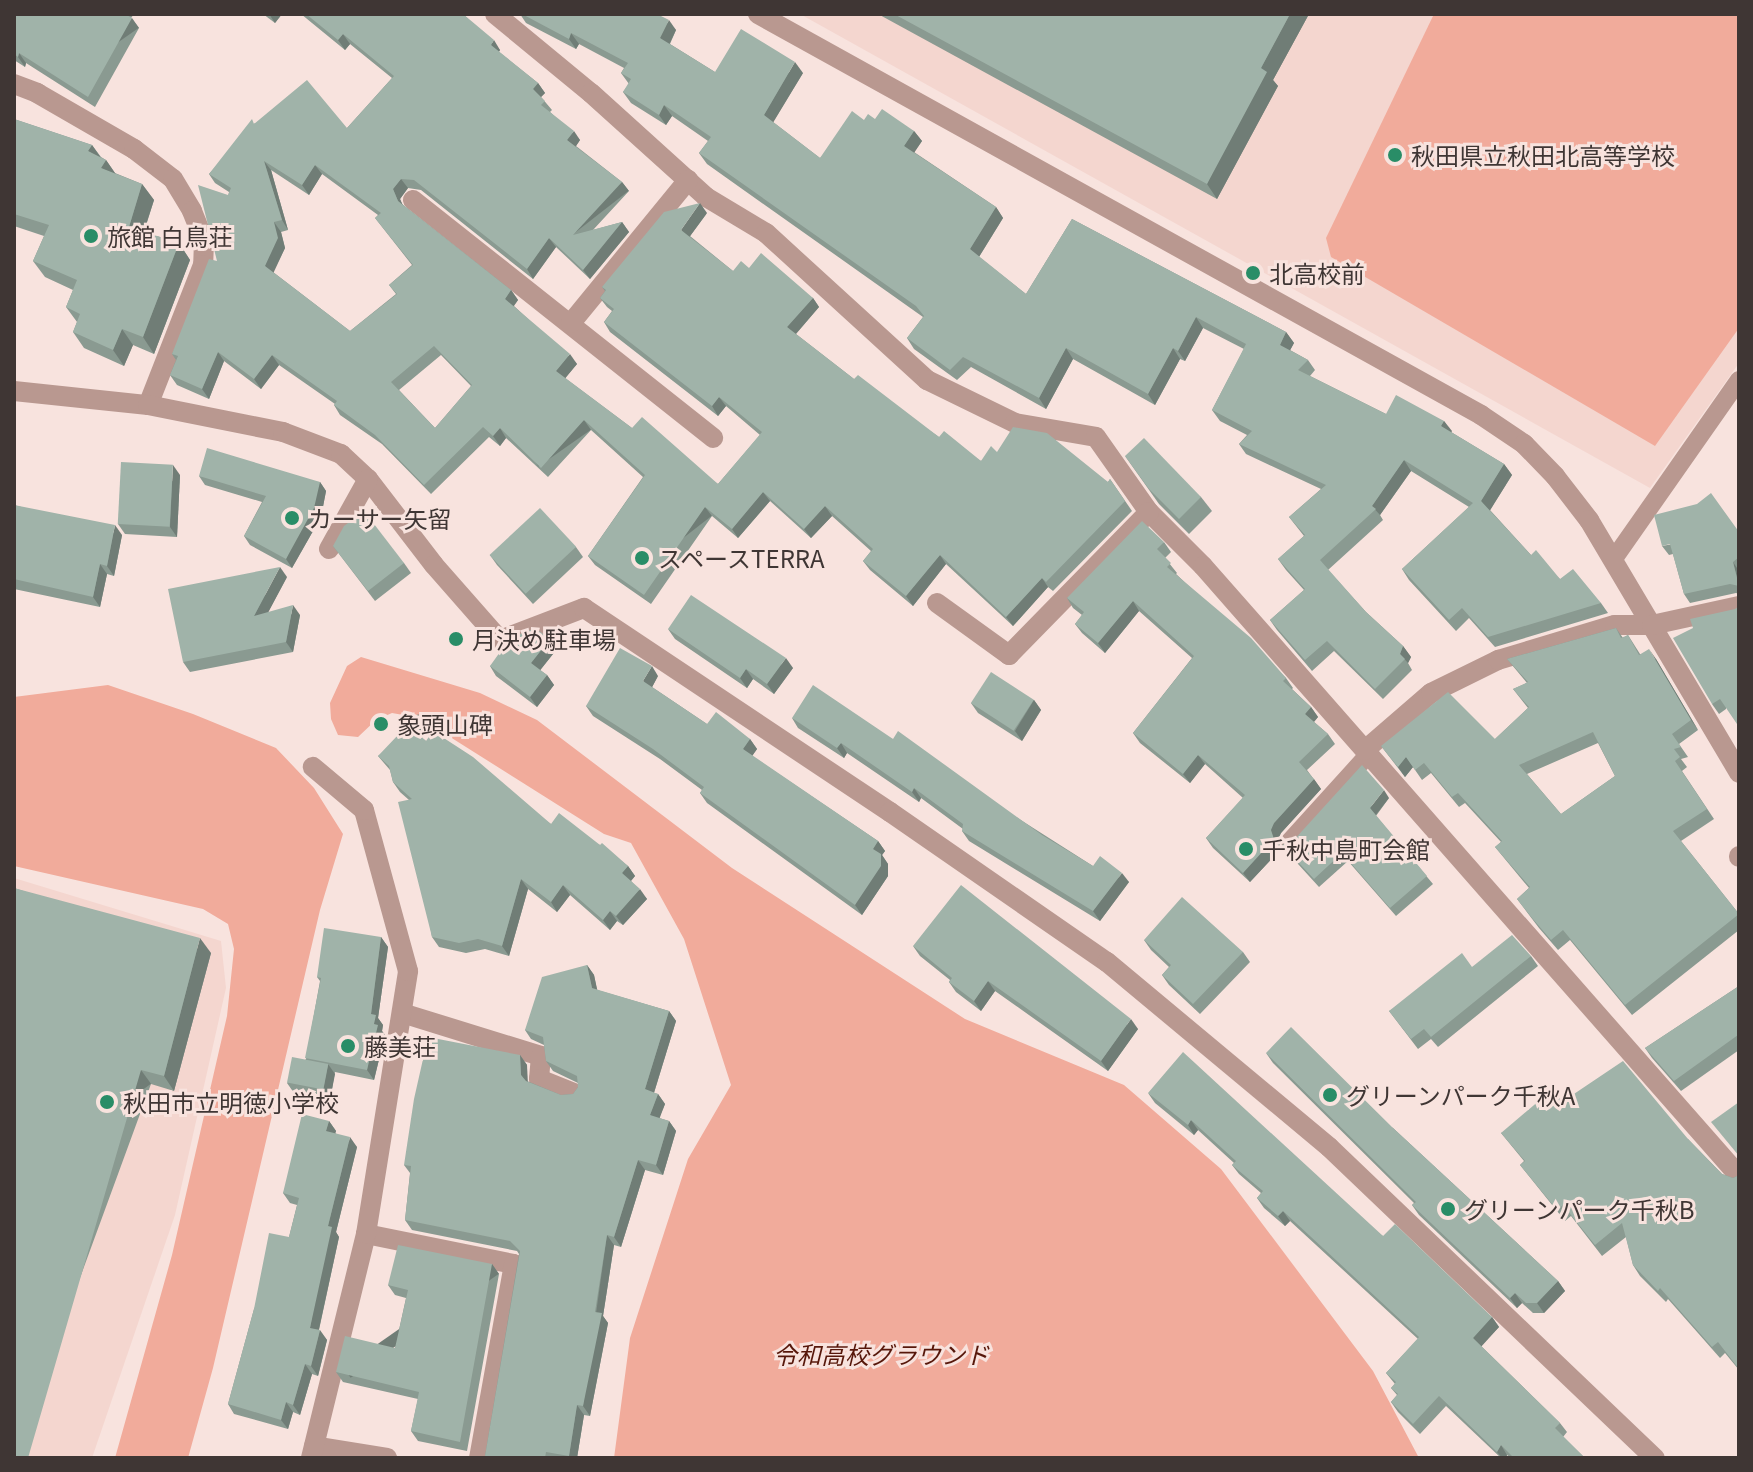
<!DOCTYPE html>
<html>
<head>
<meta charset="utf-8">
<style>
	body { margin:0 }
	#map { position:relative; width:1753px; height:1472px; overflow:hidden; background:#f8e3de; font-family:Georgia,"Noto Sans JP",serif }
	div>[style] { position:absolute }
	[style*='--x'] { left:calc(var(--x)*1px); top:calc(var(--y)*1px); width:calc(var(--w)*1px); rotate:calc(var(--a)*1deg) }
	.built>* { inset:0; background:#f4d6cf }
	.green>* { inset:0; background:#f1ab9b }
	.lane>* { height:18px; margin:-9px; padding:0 9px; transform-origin:9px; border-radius:9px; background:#b99890 }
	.street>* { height:20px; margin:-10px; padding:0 10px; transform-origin:10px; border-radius:10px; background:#b99890 }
	.wall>* { inset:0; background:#8a9a91 }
	.shaded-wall>* { inset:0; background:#707d76; transform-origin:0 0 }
	.building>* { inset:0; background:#a0b3a9; transform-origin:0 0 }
	.dots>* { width:22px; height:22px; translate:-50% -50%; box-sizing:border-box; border:4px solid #f8e3de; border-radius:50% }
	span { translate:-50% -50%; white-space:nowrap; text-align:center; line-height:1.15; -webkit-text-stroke:6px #f8e3de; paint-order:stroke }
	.poi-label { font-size:24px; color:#3f3634 }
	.left { translate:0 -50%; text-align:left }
	.park-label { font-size:24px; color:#57170a; font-style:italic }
	.frame { position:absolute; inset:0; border:16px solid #3f3634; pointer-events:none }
</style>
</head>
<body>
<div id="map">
	<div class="built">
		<div style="clip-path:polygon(800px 14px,1739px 14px,1739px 363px,1650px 488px)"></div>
		<div style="clip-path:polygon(14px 878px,221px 941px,226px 988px,175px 1215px,92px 1458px,14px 1458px)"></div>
	</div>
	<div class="green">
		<div style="clip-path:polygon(1434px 14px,1739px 14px,1739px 328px,1655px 446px,1331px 257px,1326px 238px)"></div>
		<div style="clip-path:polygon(361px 657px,480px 693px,537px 720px,732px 868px,965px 1019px,1124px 1085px,1221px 1169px,1373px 1371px,1419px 1458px,614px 1458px,630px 1338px,688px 1159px,731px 1085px,684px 939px,631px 843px,604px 834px,420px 718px,392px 713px,376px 720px,358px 737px,338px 735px,331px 719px,330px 703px,347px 666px)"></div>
		<div style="clip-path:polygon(108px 685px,193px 714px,276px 748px,314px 788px,343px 834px,320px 910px,213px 1368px,188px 1458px,115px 1458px,172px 1255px,227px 1016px,234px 949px,228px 924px,203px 909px,14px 866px,14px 697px)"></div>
	</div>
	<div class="lane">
		<div style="--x:1613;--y:560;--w:220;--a:-55"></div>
		<div style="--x:1290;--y:841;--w:118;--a:-47.8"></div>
	</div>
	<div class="street">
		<div style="--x:495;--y:14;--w:124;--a:39.5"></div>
		<div style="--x:591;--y:93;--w:155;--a:42.1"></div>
		<div style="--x:706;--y:197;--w:70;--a:31"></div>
		<div style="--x:766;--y:233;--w:218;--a:42.4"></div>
		<div style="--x:927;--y:380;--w:98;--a:26"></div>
		<div style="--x:1015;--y:423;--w:82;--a:9.8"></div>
		<div style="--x:1096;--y:437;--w:92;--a:54.8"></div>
		<div style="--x:1149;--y:512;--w:76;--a:45"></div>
		<div style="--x:1203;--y:566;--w:812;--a:48.69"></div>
		<div style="--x:758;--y:14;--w:827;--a:29.01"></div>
		<div style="--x:1481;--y:415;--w:52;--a:34"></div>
		<div style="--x:1524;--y:444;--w:45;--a:45.9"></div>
		<div style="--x:1555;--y:476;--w:56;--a:52.3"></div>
		<div style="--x:1589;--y:520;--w:294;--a:59.3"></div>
		<div style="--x:14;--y:84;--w:25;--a:21"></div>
		<div style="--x:37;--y:93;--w:112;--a:30"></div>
		<div style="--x:134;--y:149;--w:49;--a:37.6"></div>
		<div style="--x:173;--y:179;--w:37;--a:59"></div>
		<div style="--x:192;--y:211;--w:32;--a:68"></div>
		<div style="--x:204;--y:241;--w:24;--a:92"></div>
		<div style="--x:203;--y:265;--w:150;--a:111.4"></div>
		<div style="--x:413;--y:200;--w:383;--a:38.4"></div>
		<div style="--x:571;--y:323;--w:185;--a:-50.7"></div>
		<div style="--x:14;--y:391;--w:135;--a:6"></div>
		<div style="--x:148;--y:405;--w:138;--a:11.3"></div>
		<div style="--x:283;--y:432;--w:62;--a:20.8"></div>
		<div style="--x:341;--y:454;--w:37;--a:43"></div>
		<div style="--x:368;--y:479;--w:108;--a:52.5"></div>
		<div style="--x:434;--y:565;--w:100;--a:48.7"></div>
		<div style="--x:500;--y:640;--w:90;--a:-20.9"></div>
		<div style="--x:584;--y:608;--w:368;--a:33.7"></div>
		<div style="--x:890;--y:812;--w:264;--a:34.7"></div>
		<div style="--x:1107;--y:962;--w:289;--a:39.8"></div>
		<div style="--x:1329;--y:1147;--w:451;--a:43.7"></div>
		<div style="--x:329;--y:549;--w:80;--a:-60.9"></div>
		<div style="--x:937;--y:603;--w:89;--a:35.8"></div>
		<div style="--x:1009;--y:655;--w:200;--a:-45.6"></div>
		<div style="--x:1365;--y:750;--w:87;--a:-40.8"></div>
		<div style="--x:1431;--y:693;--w:75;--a:-26.2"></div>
		<div style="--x:1498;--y:660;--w:122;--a:-16.7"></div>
		<div style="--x:1615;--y:625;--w:37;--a:0"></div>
		<div style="--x:1652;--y:625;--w:89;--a:-12.3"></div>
		<div style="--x:1739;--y:856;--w:1;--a:90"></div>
		<div style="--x:402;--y:1013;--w:145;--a:17.2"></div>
		<div style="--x:541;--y:1056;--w:23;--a:95"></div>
		<div style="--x:539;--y:1079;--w:37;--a:22"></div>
		<div style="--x:366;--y:1234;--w:151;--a:11.5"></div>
		<div style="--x:514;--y:1264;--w:197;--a:100.2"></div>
		<div style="--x:314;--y:1446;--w:74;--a:9.3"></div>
		<div style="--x:311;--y:1458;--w:231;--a:-76.2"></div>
		<div style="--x:366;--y:1234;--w:266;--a:-80.9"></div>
		<div style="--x:408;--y:971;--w:167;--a:-105.3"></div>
		<div style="--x:364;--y:810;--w:67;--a:-139.9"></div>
	</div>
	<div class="wall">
		<div style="clip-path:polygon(14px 14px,134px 14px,131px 18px,139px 28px,95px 107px,26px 63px,25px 67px,14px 60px)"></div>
		<div style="clip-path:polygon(263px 14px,282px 14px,275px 23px)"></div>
		<div style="clip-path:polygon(evenodd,301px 14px,463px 14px,500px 50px,499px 52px,538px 83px,545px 93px,541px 97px,552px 110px,550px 112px,580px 140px,576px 146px,622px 182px,629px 191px,593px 230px,622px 222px,629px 232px,590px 279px,556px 247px,533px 279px,421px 190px,408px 188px,400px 199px,402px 204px,511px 290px,518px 300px,514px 306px,577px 364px,565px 378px,632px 428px,718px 484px,760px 435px,726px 406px,718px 416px,610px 332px,604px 322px,612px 311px,607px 307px,600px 298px,605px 291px,602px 287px,707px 213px,690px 236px,733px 271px,749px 268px,813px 298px,819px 307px,796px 334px,854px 379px,939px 437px,981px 461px,997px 452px,1108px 482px,1110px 479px,1132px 511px,1053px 591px,1048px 587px,1013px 626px,946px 564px,913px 606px,870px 570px,863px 561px,871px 551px,832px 516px,811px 538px,770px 501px,738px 538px,712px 516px,651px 604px,595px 565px,588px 556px,643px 477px,591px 430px,548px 477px,506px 438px,500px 446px,489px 437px,431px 494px,382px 444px,340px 415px,334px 405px,335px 404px,279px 365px,261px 389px,224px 361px,209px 399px,177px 385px,170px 375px,176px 360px,172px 354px,217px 261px,229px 192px,215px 183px,209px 174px,255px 123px,347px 128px,392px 78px,350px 44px,345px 50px,301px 14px,271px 170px,309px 195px,322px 174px,378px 215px,375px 218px,412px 265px,389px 285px,396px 294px,350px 331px,273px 272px,285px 248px,281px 232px,288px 230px,271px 170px,301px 14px,441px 355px,471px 386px,435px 428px,399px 390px,441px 355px)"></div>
		<div style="clip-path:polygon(520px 14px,657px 14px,676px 30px,670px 44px,715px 72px,803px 73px,773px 122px,820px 158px,864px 120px,875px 119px,914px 131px,922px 141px,914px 152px,996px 207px,1003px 218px,979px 257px,1026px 294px,1072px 219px,1286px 332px,1294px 343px,1290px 350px,1308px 360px,1315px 370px,1310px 376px,1386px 414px,1444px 421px,1451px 432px,1504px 464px,1512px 475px,1490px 510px,1531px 555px,1560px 579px,1601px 603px,1608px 613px,1495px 647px,1469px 618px,1456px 631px,1409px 580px,1402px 569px,1469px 507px,1411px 471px,1380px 515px,1383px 520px,1328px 570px,1366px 612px,1403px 646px,1411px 657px,1408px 663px,1412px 670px,1383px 699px,1334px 651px,1312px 671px,1277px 630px,1270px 620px,1304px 590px,1286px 570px,1278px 559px,1304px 536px,1289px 517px,1321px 489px,1246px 454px,1239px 444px,1247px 435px,1220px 421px,1212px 410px,1244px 349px,1203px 328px,1185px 361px,1180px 359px,1155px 405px,1073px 359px,1046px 409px,971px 367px,957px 380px,914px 349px,907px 338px,923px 317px,707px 164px,699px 153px,708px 141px,672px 116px,666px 125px,631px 103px,623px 92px,629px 84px,621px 73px,624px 68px,579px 44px,576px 49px,526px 23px)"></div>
		<div style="clip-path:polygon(878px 14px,1309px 14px,1273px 80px,1278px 86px,1217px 199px)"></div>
		<div style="clip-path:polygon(14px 119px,92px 145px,101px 157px,106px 160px,115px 173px,142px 184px,154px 200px,144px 232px,179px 243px,190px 260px,154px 354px,133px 345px,124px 366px,84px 348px,73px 332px,77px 322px,66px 307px,73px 290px,45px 277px,33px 261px,44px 236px,14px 226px)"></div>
		<div style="clip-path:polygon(1125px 456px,1201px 497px,1212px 511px,1189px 534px,1159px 504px)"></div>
		<div style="clip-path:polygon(180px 475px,177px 537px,125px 534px,118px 524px)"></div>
		<div style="clip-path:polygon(199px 476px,320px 482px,326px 491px,321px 517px,292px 568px,250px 545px,244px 536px,262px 502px,205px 485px)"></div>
		<div style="clip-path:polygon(14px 505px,122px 535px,114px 576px,107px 574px,100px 607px,14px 589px)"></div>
		<div style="clip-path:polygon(1739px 532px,1739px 594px,1736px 593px,1690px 603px,1684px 594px,1673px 554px,1669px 555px,1662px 546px)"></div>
		<div style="clip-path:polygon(1164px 542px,1171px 552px,1165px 558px,1177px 573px,1176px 574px,1286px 678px,1293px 688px,1292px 689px,1311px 707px,1318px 717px,1314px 722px,1328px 734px,1335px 744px,1307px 770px,1321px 789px,1281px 833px,1278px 839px,1281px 849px,1250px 882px,1213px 848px,1206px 838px,1243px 798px,1205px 764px,1190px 783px,1140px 743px,1133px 733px,1192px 658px,1139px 611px,1105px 653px,1082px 633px,1075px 624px,1082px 615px,1073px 608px,1067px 598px)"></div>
		<div style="clip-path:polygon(333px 546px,404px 563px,411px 573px,375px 601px)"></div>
		<div style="clip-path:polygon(576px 547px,583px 557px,533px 604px,497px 565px,490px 555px)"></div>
		<div style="clip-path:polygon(287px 577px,268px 612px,300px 615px,293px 652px,190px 672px,183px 662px)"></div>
		<div style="clip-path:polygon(1735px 609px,1726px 709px,1719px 714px,1712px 704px)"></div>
		<div style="clip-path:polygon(evenodd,1616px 628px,1623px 638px,1628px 635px,1640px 654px,1656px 659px,1698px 730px,1679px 744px,1688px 757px,1681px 759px,1687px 767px,1682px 771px,1714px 819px,1681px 841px,1739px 914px,1739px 930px,1632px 1015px,1570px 940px,1558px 950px,1539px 928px,1517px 899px,1529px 888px,1495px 847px,1501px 842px,1465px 803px,1459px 807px,1431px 773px,1422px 780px,1413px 767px,1405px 777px,1381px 746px,1495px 739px,1528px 708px,1513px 689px,1527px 683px,1507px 659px,1616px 628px,1598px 743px,1615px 776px,1561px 814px,1527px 774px,1598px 743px)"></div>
		<div style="clip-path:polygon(668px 629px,793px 668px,774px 694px,753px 679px,747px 688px,675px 639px)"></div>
		<div style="clip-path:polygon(550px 639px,557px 649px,540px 670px,547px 675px,554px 685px,537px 707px,496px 676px,490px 666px)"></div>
		<div style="clip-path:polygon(658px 676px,652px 687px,707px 724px,750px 739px,757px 749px,752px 756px,878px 841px,885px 851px,882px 855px,888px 864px,888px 876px,862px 915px,707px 803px,700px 793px,702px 790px,660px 759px,593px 716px,586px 706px)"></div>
		<div style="clip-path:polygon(1034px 700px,1041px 710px,1022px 741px,978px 713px,971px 703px)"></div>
		<div style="clip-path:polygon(792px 718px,893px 739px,1093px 866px,1129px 882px,1100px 921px,969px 841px,962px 831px,963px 829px,921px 798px,919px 802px,847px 753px,844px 758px,798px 728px)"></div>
		<div style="clip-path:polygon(425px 724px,422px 738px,426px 741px,551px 824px,600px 845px,628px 866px,635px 876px,631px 881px,647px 899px,623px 925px,617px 921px,610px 930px,570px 895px,557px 912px,528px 889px,509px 956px,485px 949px,466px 953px,439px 947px,432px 937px,409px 800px,400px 792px,393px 782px,390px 770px,378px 756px)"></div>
		<div style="clip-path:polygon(1389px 798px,1376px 816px,1433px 884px,1396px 916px,1348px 861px,1319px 887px,1288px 853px,1282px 845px,1293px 841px)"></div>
		<div style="clip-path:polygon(14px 888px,211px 953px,174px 1091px,151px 1084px,14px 1458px)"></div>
		<div style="clip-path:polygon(381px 937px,388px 947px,378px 1018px,383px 1025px,382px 1031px,385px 1035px,374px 1080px,335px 1072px,330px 1100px,294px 1093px,287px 1083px,306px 1059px,320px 981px,317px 977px)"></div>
		<div style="clip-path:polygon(1144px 940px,1243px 952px,1250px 962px,1200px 1014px,1169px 985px,1162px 975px,1169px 967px,1151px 950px)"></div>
		<div style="clip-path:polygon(913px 946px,1138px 1029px,1108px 1071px,995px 991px,981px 1011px,956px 992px,949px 982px,950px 980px,920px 956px)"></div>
		<div style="clip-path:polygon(1531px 956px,1538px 966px,1438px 1047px,1431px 1039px,1418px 1049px,1389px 1011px,1472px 967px)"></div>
		<div style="clip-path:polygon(587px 965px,594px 975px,597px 990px,669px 1011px,676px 1021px,654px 1093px,658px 1094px,665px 1104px,659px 1118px,669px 1121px,676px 1131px,663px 1175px,645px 1170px,621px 1247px,614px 1245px,603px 1316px,608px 1323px,590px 1416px,584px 1415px,577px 1458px,486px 1458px,485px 1456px,519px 1254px,517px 1251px,412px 1230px,405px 1220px,410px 1173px,404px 1165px,520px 1055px,527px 1065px,527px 1081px,561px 1095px,573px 1094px,578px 1087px,578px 1083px,553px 1071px,546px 1061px,544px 1045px,531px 1039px,525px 1030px)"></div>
		<div style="clip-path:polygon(1739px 986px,1739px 1050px,1681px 1091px,1652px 1058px,1645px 1048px)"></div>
		<div style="clip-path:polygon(1266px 1053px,1393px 1128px,1558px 1281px,1565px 1291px,1544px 1313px,1533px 1313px,1522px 1303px,1517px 1308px,1419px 1215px,1412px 1205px,1414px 1203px,1273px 1063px)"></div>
		<div style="clip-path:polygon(1148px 1093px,1383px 1236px,1492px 1317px,1499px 1327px,1481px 1346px,1560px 1423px,1567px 1432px,1563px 1437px,1585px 1458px,1511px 1458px,1507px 1455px,1506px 1458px,1501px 1458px,1446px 1406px,1420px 1434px,1398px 1412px,1391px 1402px,1397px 1395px,1391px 1388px,1395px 1384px,1386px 1373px,1418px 1339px,1290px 1221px,1285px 1226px,1264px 1208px,1257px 1198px,1261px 1193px,1239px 1174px,1232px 1165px,1234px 1163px,1198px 1130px,1194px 1135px,1155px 1103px)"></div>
		<div style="clip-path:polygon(1562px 1102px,1688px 1139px,1722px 1174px,1733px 1178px,1739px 1175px,1739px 1370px,1725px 1353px,1720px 1358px,1668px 1299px,1666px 1302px,1640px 1276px,1633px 1265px,1626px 1237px,1602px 1256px,1571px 1216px,1565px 1221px,1520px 1165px,1524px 1161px,1501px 1133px)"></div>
		<div style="clip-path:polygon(329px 1121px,336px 1131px,335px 1133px,357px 1147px,336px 1232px,339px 1237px,319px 1330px,327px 1340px,318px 1376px,312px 1374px,300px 1415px,293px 1412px,288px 1429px,234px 1414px,228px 1404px,254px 1309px,289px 1237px,297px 1205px,290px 1203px,283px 1193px)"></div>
		<div style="clip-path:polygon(492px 1264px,499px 1274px,467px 1451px,418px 1441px,411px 1431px,418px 1399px,343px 1382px,336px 1372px,395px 1348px,406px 1298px,395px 1295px,388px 1285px)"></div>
	</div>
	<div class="shaded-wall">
		<div style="clip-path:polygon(269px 14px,282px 14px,275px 23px)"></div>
		<div style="clip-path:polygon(1290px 14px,1309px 14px,1273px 80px,1278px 86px,1217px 199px,1207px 184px,1261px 68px)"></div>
		<div style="left:132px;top:18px;width:12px;height:90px;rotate:55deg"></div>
		<div style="clip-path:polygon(669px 20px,676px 30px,667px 49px,660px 38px)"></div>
		<div style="clip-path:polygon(571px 33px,579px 44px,576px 49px,569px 39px)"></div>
		<div style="clip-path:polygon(343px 34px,350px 44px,345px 50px,338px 40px)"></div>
		<div style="clip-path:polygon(494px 40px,500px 50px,497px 54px,491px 45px)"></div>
		<div style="clip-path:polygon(19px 53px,26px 63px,25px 67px,18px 57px)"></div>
		<div style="clip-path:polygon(795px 62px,803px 73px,771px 126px,764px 115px)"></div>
		<div style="clip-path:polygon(538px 83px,545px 93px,540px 98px,533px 89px)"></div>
		<div style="clip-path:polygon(664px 105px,672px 116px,666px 125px,659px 115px)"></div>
		<div style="clip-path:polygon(574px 131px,580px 140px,574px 149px,567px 140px)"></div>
		<div style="clip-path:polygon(914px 131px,922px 141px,912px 156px,904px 146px)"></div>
		<div style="clip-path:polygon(92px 145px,103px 161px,88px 151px)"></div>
		<div style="clip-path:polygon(106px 160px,117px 176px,101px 168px)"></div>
		<div style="clip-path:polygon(264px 161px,271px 170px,288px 230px,282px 220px)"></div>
		<div style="clip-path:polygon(315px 165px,322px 174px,309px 195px,302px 185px)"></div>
		<div style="clip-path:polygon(401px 179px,408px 188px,400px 199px,405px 210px,398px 201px,393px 189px)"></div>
		<div style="left:622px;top:182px;width:11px;height:72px;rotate:52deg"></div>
		<div style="clip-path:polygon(142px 184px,154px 200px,140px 243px,129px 227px)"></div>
		<div style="clip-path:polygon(700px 203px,707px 213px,688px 239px,681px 230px)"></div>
		<div style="clip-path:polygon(996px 207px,1003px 218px,977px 260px,970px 249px)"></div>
		<div style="clip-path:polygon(274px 222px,281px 232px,285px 248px,272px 276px,265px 266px)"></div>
		<div style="clip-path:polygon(622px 222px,629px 232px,590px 279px,583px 270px)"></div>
		<div style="clip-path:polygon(549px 238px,556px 247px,533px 279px,527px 269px)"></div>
		<div style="clip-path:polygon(179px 243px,190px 260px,154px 354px,143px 337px)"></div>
		<div style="clip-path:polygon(511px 290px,518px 300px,512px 308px,505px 299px)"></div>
		<div style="clip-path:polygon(813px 298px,819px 307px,794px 336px,787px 327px)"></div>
		<div style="clip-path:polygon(1196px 317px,1203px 328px,1185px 361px,1178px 351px)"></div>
		<div style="clip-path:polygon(122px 329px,133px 345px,124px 366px,113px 350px)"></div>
		<div style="clip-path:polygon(1286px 332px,1294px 343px,1287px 356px,1280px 345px)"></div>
		<div style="clip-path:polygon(1066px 348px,1073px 359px,1046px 409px,1039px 398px)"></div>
		<div style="clip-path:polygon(1173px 348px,1180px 359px,1155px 405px,1148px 394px)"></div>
		<div style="clip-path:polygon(218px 352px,224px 361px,209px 399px,202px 389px)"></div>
		<div style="clip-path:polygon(570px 354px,577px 364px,563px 381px,556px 371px)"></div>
		<div style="clip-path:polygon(272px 355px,279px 365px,261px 389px,254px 379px)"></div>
		<div style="clip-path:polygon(719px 397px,726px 406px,718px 416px,712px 406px)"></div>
		<div style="left:584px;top:420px;width:12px;height:64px;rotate:55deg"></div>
		<div style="clip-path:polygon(1444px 421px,1452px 431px,1449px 437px,1441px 426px)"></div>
		<div style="clip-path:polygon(500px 428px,506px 438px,500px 446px,493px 436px)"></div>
		<div style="clip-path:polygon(1404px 460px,1411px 471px,1380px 515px,1372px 506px)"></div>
		<div style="clip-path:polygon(1504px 464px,1512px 475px,1489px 512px,1481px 501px)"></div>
		<div style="clip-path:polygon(173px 465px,180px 475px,177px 537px,170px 527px)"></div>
		<div style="clip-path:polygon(320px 482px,326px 491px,321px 517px,292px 568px,286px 559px)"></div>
		<div style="clip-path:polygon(763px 492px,770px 501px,738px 538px,732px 529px)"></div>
		<div style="clip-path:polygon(825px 506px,832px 516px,811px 538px,804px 529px)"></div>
		<div style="left:705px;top:507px;width:11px;height:107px;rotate:52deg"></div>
		<div style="clip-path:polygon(115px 525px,122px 535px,114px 576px,107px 566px)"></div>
		<div style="clip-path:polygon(940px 555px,946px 564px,913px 606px,906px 596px)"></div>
		<div style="clip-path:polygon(1733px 562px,1739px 571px,1739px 585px)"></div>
		<div style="clip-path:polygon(100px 564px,107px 574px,100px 607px,93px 597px)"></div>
		<div style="clip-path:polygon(280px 567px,287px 577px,261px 626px,254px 616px)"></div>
		<div style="clip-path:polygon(1042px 578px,1048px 587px,1013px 626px,1006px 617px)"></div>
		<div style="clip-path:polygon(1133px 601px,1139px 611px,1105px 653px,1098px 643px)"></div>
		<div style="clip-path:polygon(293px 605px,300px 615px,293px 652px,286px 642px)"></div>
		<div style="clip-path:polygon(550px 639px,557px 649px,538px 673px,531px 663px)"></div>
		<div style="clip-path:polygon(1403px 646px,1411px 657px,1408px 663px,1400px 654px)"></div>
		<div style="clip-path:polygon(1649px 649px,1656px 659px,1698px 730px,1691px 720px)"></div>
		<div style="clip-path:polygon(786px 658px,793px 668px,774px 694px,767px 684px)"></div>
		<div style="clip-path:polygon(652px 666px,658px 676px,650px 691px,643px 681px)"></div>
		<div style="clip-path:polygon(746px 669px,753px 679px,747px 688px,740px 678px)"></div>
		<div style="clip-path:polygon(547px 675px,554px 685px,537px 707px,530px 697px)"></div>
		<div style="clip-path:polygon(1034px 700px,1041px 710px,1022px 741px,1015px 731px)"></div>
		<div style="clip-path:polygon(1311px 707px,1318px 717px,1312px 724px,1305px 714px)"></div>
		<div style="clip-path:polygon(418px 714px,425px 724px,422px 740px,415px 731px)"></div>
		<div style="clip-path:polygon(750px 739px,757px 749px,750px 759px,743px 749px)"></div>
		<div style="clip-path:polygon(841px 743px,847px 753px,844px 758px,837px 748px)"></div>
		<div style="clip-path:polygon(1198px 755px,1205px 764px,1190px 783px,1183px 774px)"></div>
		<div style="clip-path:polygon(1406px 757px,1413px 767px,1405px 777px,1398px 767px)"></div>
		<div style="clip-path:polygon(1314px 779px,1321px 789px,1281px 833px,1278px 839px,1281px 849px,1250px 882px,1243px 873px,1274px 823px)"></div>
		<div style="clip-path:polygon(914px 788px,921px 798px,919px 802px,912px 792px)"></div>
		<div style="clip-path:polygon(1384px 790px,1389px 798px,1375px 816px,1370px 808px)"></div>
		<div style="clip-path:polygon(878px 841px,885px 851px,882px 855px,888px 864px,888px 876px,862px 915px,855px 905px,873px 849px)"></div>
		<div style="clip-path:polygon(628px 866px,635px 876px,629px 883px,622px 873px)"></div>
		<div style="clip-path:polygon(1122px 873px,1129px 882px,1100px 921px,1093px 911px)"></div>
		<div style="clip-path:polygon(521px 879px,528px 889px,509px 956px,502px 946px)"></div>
		<div style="clip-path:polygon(563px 885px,570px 895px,557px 912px,551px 902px)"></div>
		<div style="clip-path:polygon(640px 889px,647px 899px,623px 925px,616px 916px)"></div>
		<div style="clip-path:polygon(610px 911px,617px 921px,610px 930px,603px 920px)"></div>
		<div style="clip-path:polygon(381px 937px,388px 947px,378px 1018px,383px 1025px,382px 1031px,385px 1035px,374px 1080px,367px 1070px,374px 1024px,371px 1014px)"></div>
		<div style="clip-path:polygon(200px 938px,211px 953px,174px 1091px,164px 1076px)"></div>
		<div style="clip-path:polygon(587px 965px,594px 975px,599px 998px,592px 988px)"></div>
		<div style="clip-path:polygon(988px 981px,995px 991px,981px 1011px,974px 1001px)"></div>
		<div style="clip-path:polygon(669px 1011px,676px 1021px,652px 1099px,645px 1089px)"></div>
		<div style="clip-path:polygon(1131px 1019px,1138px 1029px,1108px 1071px,1101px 1061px)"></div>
		<div style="clip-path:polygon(520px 1055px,527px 1065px,528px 1085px,521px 1075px)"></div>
		<div style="clip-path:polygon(328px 1064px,335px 1074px,330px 1100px,323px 1090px)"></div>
		<div style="left:141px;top:1070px;width:17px;height:404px;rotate:54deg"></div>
		<div style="clip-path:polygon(658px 1094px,665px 1104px,657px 1125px,650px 1115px)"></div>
		<div style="clip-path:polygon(1191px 1120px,1198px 1130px,1194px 1135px,1188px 1125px)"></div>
		<div style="clip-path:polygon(329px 1121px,336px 1131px,333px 1141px,326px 1131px)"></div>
		<div style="clip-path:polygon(669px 1121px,676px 1131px,663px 1175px,656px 1165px)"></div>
		<div style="clip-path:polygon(350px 1137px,357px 1147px,336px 1232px,339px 1237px,317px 1338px,310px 1328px,328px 1226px)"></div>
		<div style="clip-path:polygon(638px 1160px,645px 1170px,621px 1247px,614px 1237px)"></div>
		<div style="clip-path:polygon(1283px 1211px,1290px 1221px,1285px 1226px,1278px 1216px)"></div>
		<div style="clip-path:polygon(607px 1235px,614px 1245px,603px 1316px,608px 1323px,590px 1416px,583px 1406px)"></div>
		<div style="left:492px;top:1264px;width:12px;height:181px;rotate:55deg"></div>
		<div style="clip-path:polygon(1558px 1281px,1565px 1291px,1544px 1313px,1537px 1303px)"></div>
		<div style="clip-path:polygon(1515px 1293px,1522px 1303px,1517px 1308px,1510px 1298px)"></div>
		<div style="clip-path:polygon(1492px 1317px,1499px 1327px,1480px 1348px,1473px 1338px)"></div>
		<div style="clip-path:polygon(320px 1330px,327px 1340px,318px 1376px,311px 1366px)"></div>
		<div style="clip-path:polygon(305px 1364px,312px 1374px,300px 1415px,293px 1405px)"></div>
		<div style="clip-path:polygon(286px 1402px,293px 1412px,288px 1429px,281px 1420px)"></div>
		<div style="clip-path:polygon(577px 1405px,584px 1415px,577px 1458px,570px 1458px,569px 1456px)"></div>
		<div style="clip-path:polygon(1501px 1445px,1507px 1455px,1506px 1458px,1502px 1458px,1497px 1452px)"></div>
	</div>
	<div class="building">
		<div style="clip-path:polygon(14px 14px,125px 14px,132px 18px,88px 97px,19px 53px,18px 57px,14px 54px)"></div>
		<div style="clip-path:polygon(evenodd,306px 14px,463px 14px,494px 40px,491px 45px,538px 83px,533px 89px,545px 101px,541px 105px,574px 131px,567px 140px,622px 182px,573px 235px,622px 222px,583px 270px,549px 238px,527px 269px,414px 180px,401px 179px,393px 189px,398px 201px,511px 290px,505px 299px,570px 354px,556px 371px,632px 428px,642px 417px,718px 484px,762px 432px,719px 397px,712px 406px,604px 322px,614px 309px,600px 298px,606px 290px,602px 287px,664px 212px,700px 203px,681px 230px,733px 271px,741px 261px,749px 268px,761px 253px,813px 298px,787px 327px,854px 379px,858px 375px,939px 437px,944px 431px,981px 461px,991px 446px,997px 452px,1013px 427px,1047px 433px,1108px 482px,1110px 479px,1125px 501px,1046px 582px,1042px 578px,1006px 617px,940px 555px,906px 596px,863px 561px,873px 549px,825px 506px,804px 529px,763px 492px,732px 529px,705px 507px,644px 595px,588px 556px,645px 475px,584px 420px,541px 468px,500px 428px,493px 436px,483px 427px,424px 485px,375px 435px,334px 405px,337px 401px,272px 355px,254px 379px,218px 352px,202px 389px,170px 375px,178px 356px,172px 354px,209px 259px,217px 261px,198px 185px,228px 195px,231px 188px,209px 174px,252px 119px,254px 124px,307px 80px,347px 128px,394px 76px,343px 34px,338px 40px,306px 14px,264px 161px,302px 185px,315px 165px,381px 213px,375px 218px,413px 265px,389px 285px,397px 294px,350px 331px,265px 266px,278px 238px,274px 222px,282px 220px,264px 161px,306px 14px,434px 346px,472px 385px,435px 428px,391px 382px,434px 346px)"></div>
		<div style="clip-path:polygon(522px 14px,657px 14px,669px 20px,660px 38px,715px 72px,741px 29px,795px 62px,764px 115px,820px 158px,852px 111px,864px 120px,868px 114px,875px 119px,882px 109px,914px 131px,904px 146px,996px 207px,970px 249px,1026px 294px,1072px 219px,1286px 332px,1280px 345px,1308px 360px,1298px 370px,1386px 414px,1396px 395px,1444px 421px,1441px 426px,1504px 464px,1481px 501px,1531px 555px,1536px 550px,1560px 579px,1573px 569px,1601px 603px,1488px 637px,1462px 608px,1449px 620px,1402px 569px,1473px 503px,1404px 460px,1372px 506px,1376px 509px,1320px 560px,1366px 612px,1403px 646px,1400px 654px,1405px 659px,1375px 689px,1327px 641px,1305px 660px,1270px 620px,1305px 589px,1278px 559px,1305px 535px,1289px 517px,1326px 485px,1239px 444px,1252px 431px,1212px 410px,1246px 344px,1196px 317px,1178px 351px,1173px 348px,1148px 394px,1066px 348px,1039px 398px,963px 357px,950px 370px,907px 338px,924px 316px,916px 306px,699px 153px,711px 137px,664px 105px,659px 115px,623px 92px,631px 79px,621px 73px,628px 63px,571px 33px,569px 39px)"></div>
		<div style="clip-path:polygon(894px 14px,1290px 14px,1261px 68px,1267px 72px,1207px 184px)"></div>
		<div style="clip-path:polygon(14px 119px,92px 145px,88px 151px,106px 160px,101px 168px,142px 184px,129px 227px,179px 243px,143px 337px,122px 329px,113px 350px,73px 332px,80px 314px,66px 307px,77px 280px,33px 261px,49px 225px,14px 214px)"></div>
		<div style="clip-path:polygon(1144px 438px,1201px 497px,1179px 519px,1149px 489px,1125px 456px)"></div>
		<div style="clip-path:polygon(207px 448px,320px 482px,314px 508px,286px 559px,244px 536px,266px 496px,199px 476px)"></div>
		<div style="left:121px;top:462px;width:52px;height:62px;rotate:3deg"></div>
		<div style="clip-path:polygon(1711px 493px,1739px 532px,1739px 557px,1733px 562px,1739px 586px,1730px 584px,1684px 594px,1670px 544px,1662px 546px,1654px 515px,1697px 504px)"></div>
		<div style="clip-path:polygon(14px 505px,115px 525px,107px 566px,100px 564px,93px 597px,14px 579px)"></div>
		<div style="left:540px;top:508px;width:53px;height:69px;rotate:47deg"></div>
		<div style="clip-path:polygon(364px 511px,404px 563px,368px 591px,333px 546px,344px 526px)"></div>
		<div style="clip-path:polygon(1142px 521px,1164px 542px,1157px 549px,1171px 563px,1167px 567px,1251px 638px,1286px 678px,1283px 681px,1311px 707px,1305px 714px,1328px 734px,1299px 762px,1314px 779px,1274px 823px,1271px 830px,1274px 839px,1243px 873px,1206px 838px,1245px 795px,1198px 755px,1183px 774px,1133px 733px,1194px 656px,1133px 601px,1098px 643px,1075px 624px,1084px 612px,1067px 598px)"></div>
		<div style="clip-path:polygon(280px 567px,254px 616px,293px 605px,286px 642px,183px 662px,168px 589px)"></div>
		<div style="clip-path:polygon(691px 595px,786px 658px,767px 684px,746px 669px,740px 678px,668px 629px)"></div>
		<div style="clip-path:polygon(1739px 606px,1739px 727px,1720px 699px,1712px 704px,1673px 638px,1693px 628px,1690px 619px,1735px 609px)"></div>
		<div style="clip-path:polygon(535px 628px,550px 639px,531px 663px,547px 675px,530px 697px,490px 666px,510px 638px)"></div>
		<div style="clip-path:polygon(evenodd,1616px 628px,1621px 638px,1628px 635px,1639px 655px,1649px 649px,1691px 720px,1672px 734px,1681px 747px,1674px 749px,1680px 757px,1675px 761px,1707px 809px,1673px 831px,1739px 914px,1625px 1005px,1563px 930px,1551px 940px,1532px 918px,1517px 899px,1530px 887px,1495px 847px,1502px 841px,1458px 793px,1452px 797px,1424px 763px,1415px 770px,1406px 757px,1398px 767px,1381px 746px,1448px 692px,1495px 739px,1529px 707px,1513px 689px,1528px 682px,1507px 659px,1616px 628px,1593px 732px,1615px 776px,1561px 814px,1519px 765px,1593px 732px)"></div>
		<div style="clip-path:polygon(620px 648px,652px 666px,643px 681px,707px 724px,716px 712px,750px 739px,743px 749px,878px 841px,873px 849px,881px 854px,881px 866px,855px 905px,700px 793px,704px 787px,653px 749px,586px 706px)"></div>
		<div style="left:991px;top:672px;width:51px;height:37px;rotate:33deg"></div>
		<div style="clip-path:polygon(813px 685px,893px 739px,898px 731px,1042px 835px,1093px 866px,1100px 856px,1122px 873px,1093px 911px,962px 831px,963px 824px,914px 788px,912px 792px,841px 743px,837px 748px,792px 718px)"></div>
		<div style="clip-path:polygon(418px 714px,415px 731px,426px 741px,433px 731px,473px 757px,551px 824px,559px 813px,600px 845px,602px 843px,628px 866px,622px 873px,640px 889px,616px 916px,610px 911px,603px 920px,563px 885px,551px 902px,521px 879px,502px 946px,478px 939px,459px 943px,432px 937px,398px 802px,412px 799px,393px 782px,389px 766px,378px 756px)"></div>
		<div style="clip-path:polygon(1362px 765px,1384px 790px,1370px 808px,1427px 876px,1390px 908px,1342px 853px,1314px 879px,1282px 845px,1293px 841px)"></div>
		<div style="clip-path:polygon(961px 885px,1131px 1019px,1101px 1061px,988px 981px,974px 1001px,949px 982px,952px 978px,913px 946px)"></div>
		<div style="clip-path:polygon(14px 888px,200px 938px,164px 1076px,141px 1070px,28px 1458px,14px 1458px)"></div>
		<div style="clip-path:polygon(1182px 897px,1243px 952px,1193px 1004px,1162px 975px,1171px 965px,1144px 940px)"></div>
		<div style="clip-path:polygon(324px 928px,381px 937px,371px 1014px,376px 1015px,374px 1024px,378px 1025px,367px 1070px,305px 1058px,321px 978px,317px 977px)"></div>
		<div style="clip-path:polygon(1512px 935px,1531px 956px,1431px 1037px,1424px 1029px,1411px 1039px,1389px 1011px,1462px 953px,1472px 967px)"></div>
		<div style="clip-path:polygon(587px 965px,592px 988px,669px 1011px,645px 1089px,658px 1094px,650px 1115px,669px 1121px,656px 1165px,638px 1160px,614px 1237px,607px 1235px,595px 1312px,602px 1313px,583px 1406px,577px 1405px,569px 1456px,546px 1452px,545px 1458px,495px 1458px,485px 1456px,520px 1251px,510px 1241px,405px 1220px,411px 1166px,404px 1165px,414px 1099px,428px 1037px,520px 1055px,521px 1075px,526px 1081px,561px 1095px,573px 1094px,578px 1087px,577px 1076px,546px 1061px,543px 1037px,525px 1030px,542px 977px)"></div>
		<div style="clip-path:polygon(1739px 986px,1739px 1036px,1738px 1035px,1674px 1081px,1645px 1048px)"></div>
		<div style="clip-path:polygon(1291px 1027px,1393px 1128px,1558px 1281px,1537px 1303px,1526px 1303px,1515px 1293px,1510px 1298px,1412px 1205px,1416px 1202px,1266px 1053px)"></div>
		<div style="clip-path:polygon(1183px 1052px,1383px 1236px,1395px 1224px,1492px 1317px,1473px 1338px,1560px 1423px,1555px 1428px,1585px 1458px,1514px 1458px,1501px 1445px,1497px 1452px,1439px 1396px,1413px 1424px,1391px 1402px,1398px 1394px,1391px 1388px,1396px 1382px,1386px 1373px,1419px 1337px,1283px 1211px,1278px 1216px,1257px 1198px,1263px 1191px,1232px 1165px,1236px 1161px,1191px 1120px,1188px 1125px,1148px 1093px)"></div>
		<div style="left:292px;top:1057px;width:37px;height:26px;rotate:11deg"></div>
		<div style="clip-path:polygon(1623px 1061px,1688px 1139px,1722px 1174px,1733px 1178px,1739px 1175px,1739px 1369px,1718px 1342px,1712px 1347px,1660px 1288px,1658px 1291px,1633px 1265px,1622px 1223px,1595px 1245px,1563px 1205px,1557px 1210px,1520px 1165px,1525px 1161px,1501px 1133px,1553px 1089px,1562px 1102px)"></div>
		<div style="clip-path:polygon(1739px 1102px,1739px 1156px,1711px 1122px)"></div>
		<div style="clip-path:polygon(302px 1114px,329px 1121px,326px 1131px,350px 1137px,328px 1226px,332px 1227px,310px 1328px,320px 1330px,311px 1366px,305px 1364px,293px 1405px,286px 1402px,281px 1420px,228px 1404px,254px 1309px,269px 1233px,289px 1237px,299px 1198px,283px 1193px)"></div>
		<div style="clip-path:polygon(398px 1245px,492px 1264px,460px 1442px,411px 1431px,419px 1392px,336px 1372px,345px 1336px,395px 1348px,408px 1290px,388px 1285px)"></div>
	</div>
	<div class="dots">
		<div style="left:1395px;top:155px;background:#298d67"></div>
		<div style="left:91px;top:236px;background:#298d67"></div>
		<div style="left:1253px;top:273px;background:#298d67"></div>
		<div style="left:292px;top:518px;background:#298d67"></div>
		<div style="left:642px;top:558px;background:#298d67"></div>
		<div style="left:456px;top:639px;background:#298d67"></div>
		<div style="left:381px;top:724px;background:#298d67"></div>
		<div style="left:1246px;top:849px;background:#298d67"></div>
		<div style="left:348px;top:1046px;background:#298d67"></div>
		<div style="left:1330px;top:1095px;background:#298d67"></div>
		<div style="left:107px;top:1102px;background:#298d67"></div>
		<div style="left:1448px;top:1209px;background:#298d67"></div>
	</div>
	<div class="poi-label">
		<span class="left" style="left:1411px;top:155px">秋田県立秋田北高等学校</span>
		<span class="left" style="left:107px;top:236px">旅館 白鳥荘</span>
		<span class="left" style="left:1269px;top:273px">北高校前</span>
		<span class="left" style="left:308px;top:518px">カーサー矢留</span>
		<span class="left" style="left:658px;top:558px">スペースTERRA</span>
		<span class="left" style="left:472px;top:639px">月決め駐車場</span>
		<span class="left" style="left:397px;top:724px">象頭山碑</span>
		<span class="left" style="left:1262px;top:849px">千秋中島町会館</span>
		<span class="left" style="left:364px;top:1046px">藤美荘</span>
		<span class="left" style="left:1346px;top:1095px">グリーンパーク千秋A</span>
		<span class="left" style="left:123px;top:1102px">秋田市立明徳小学校</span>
		<span class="left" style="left:1464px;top:1209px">グリーンパーク千秋B</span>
	</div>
	<div class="park-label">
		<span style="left:881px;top:1354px">令和高校グラウンド</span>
	</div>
	<div class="frame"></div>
</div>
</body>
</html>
